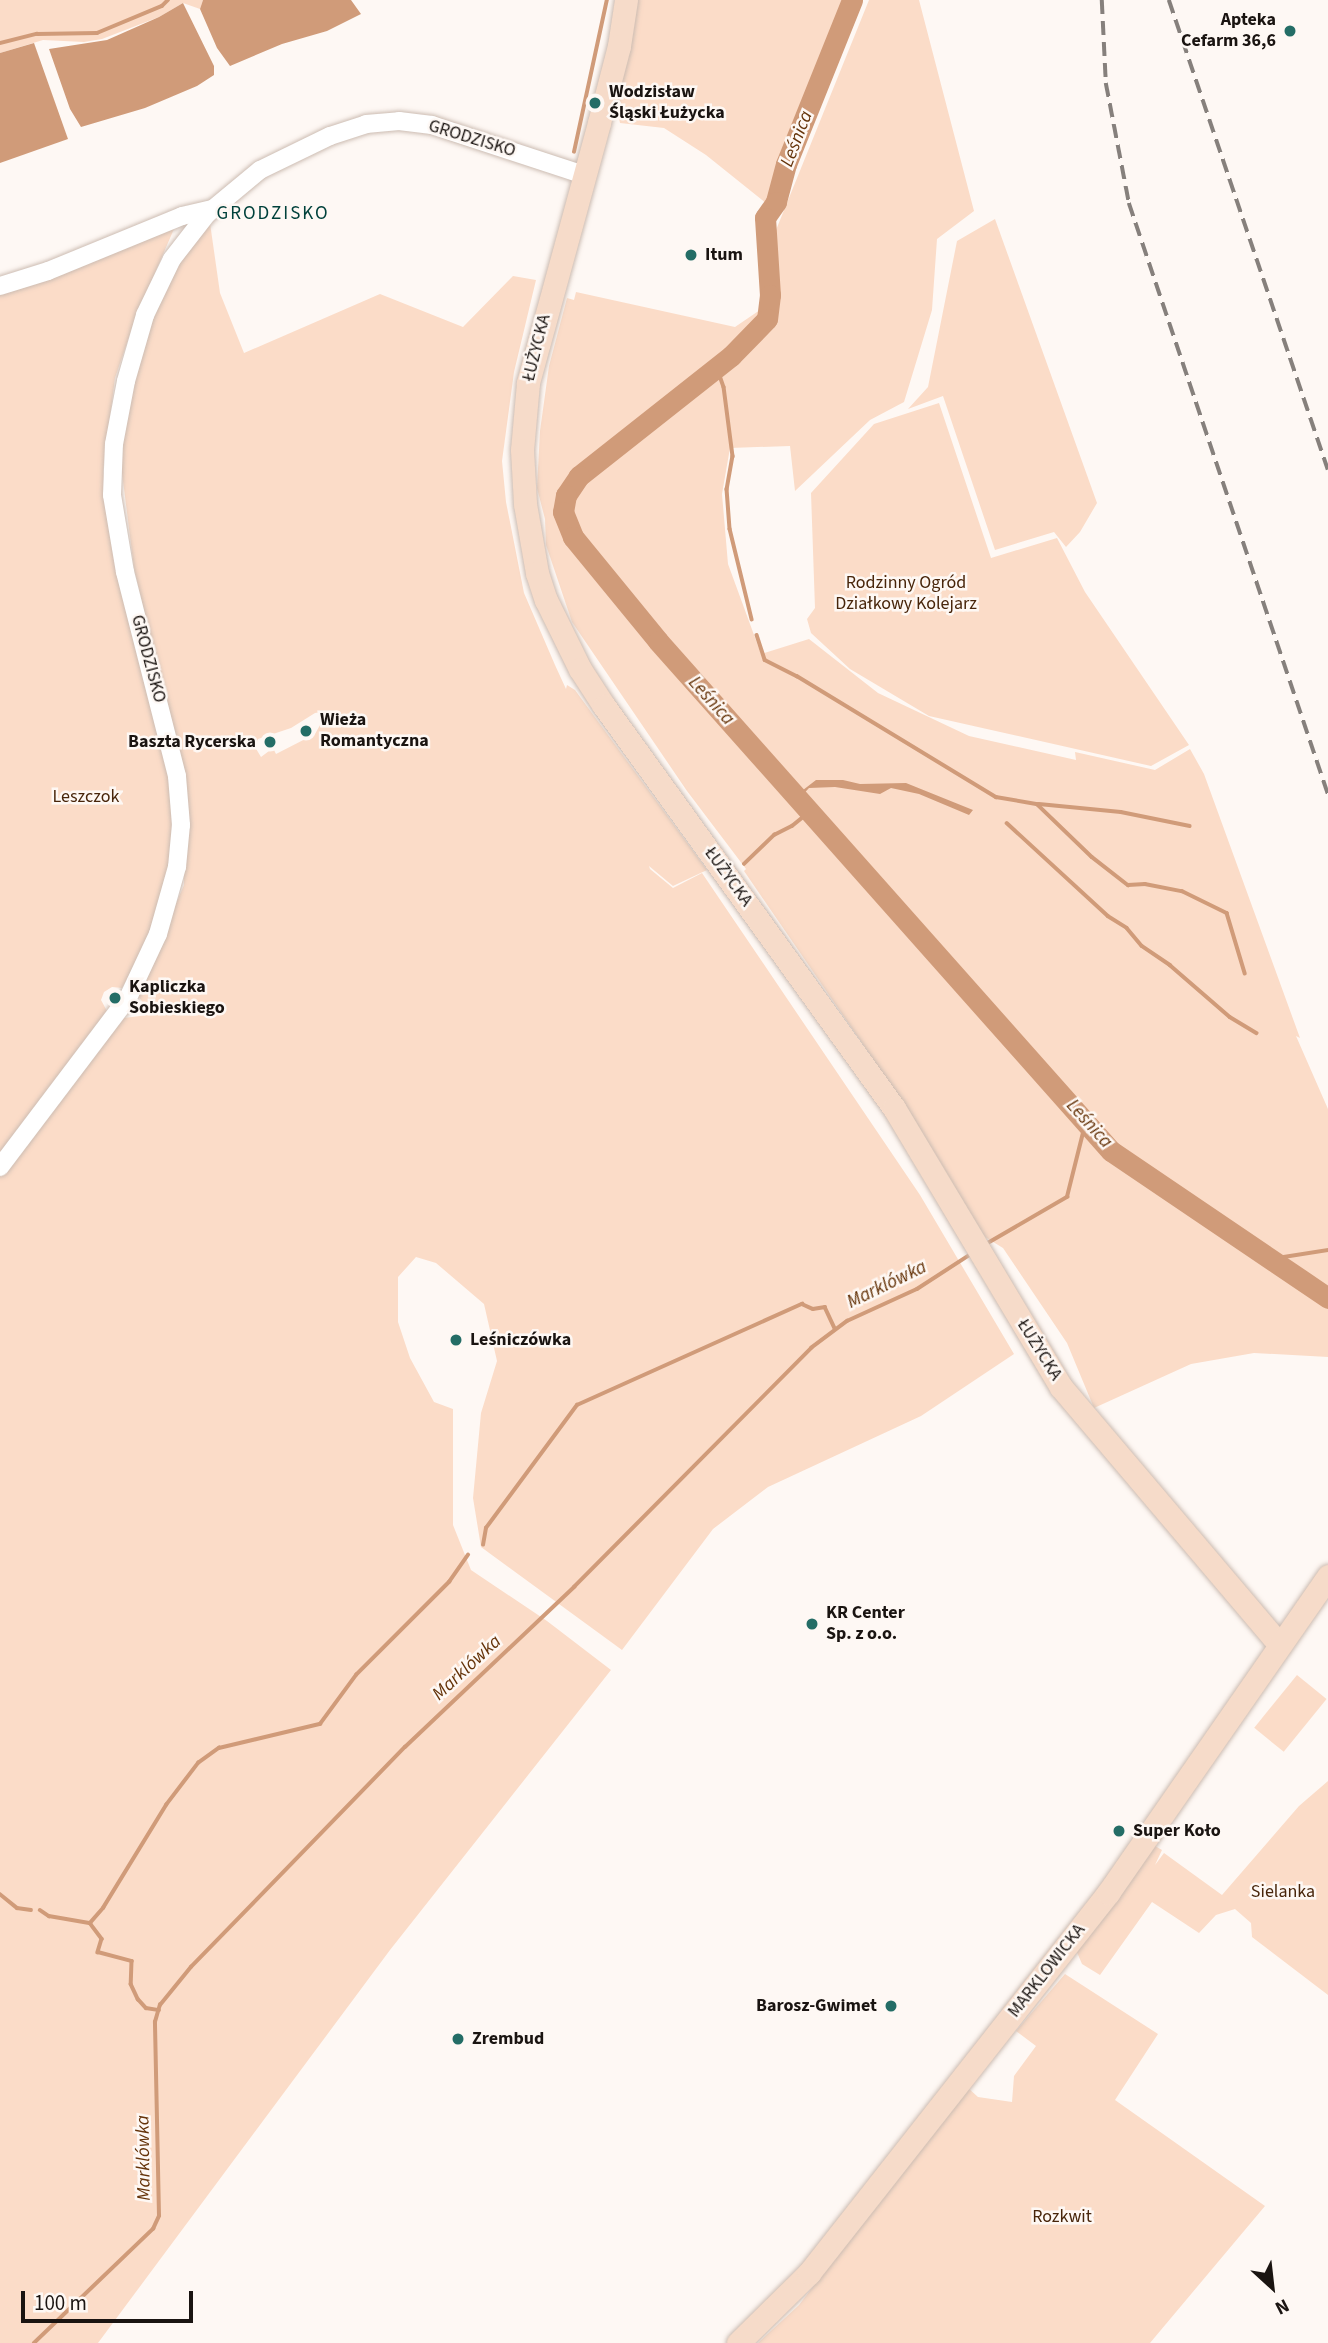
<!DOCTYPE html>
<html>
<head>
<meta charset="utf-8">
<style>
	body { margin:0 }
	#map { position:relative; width:1328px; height:2343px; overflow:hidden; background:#fef8f4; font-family:"Source Sans 3",sans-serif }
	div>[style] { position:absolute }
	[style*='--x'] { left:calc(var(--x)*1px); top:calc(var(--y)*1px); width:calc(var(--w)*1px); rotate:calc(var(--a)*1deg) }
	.green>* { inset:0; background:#fbdcc8; transform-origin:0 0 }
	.water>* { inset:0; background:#d09b79 }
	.stream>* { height:3.5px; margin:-1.75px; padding:0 1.75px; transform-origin:1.75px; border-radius:1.75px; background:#d09b79 }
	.river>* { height:21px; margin:-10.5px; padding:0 10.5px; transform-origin:10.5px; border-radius:10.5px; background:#d09b79 }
	.roads { filter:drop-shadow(0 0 2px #ccbcb2) drop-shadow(0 0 2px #ccbcb2) }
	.minor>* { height:18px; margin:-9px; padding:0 9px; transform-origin:9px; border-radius:9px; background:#fff }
	.major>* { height:23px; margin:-11.5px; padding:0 11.5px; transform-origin:11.5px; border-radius:11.5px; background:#f6dbc9 }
	.rail>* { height:3.5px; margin-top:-1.75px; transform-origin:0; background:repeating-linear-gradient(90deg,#86807c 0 14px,transparent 0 21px) }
	.dots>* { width:19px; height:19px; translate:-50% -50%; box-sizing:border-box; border:4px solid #fef8f4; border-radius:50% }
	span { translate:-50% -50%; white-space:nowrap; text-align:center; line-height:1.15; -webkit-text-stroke:5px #fef8f4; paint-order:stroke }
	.poi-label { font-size:18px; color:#1a1411; font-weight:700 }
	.right { translate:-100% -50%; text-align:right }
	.left { translate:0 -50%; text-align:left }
	.street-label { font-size:18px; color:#1a1411 }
	.park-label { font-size:18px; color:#48250a }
	.water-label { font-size:19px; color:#653309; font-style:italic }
	.neighbourhood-label { font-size:19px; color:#00413b; letter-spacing:2px }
	.north { position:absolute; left:1237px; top:2252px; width:70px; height:70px; -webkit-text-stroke:5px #fef8f4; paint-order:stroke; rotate:153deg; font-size:19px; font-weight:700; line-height:28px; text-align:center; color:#1a1411 }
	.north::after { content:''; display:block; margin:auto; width:24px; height:32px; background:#1a1411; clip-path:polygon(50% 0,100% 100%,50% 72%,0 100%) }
	.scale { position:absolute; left:21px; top:2291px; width:172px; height:32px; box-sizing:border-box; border:4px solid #1a1411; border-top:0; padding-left:9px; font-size:21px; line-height:24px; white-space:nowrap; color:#1a1411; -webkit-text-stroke:5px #fef8f4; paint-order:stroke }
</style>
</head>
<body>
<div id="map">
	<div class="green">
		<div style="clip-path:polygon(0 0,203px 0,200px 9px,183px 3px,159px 17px,102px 39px,84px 42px,43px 40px,0 53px)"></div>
		<div style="clip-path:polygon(635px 0,845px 0,776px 173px,767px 204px,706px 155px,664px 128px,620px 123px,615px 101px)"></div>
		<div style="clip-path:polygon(869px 0,919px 0,974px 211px,937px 239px,932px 310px,904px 402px,870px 420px,795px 491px,790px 446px,730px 448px,722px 494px,728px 564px,761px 654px,809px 639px,878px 693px,969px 736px,1076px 760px,1075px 752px,1155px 770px,1190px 749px,1204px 774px,1300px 1038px,1296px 1036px,1328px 1109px,1328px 1357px,1254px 1353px,1191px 1364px,1094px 1408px,1067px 1343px,1003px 1248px,985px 1237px,888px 1081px,744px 871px,746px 869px,687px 791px,572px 622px,546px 545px,545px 519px,537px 488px,540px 431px,549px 366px,567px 298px,574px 300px,576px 292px,735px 327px,779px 297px,777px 252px,768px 253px,777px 248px,776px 230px)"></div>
		<div style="clip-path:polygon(995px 219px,1097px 503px,1080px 532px,1066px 547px,1054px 532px,995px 550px,943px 396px,908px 409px,928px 387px,957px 241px)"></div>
		<div style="clip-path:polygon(177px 222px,135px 319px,115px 378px,103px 470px,118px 575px,172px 785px,171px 881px,136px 963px,122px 988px,112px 987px,104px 992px,101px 1000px,107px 1011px,41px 1106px,0 1152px,0 292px)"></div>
		<div style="clip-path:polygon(evenodd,210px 223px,220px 293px,244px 353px,380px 294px,463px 327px,513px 276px,536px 280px,514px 372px,502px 461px,506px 502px,524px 593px,555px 665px,566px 689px,567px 685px,575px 690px,707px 870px,673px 886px,649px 866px,650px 869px,673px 888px,702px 873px,920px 1195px,1014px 1354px,921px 1416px,768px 1487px,713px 1529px,622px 1650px,481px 1547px,473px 1498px,481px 1413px,497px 1361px,484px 1304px,436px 1263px,416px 1257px,398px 1277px,398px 1322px,410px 1358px,434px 1402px,453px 1409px,453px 1525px,471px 1570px,547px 1621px,611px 1670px,390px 1950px,98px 2343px,0 2343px,0 1169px,124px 1018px,156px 1014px,156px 1006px,145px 1005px,137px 995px,184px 885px,184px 781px,134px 568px,121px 465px,130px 380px,151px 322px,183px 256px,210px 223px,328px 711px,315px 734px,276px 754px,273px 748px,261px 757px,255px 747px,258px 739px,291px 728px,315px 713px,328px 711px)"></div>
		<div style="clip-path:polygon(939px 403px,991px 558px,1057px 538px,1085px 592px,1189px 745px,1151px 766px,929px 716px,850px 669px,811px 633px,807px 619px,815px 608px,811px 493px,874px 424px)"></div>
		<div style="left:1297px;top:1675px;width:38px;height:68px;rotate:39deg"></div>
		<div style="clip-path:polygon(1328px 1781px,1328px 1995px,1252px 1937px,1251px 1923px,1235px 1909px,1216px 1915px,1199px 1933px,1152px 1902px,1100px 1975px,1082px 1964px,1076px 1950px,1155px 1846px,1162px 1850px,1155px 1865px,1164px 1853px,1222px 1895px,1299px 1806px)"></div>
		<div style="clip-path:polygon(1065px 1974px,1158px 2034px,1115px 2100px,1265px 2206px,1150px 2343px,758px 2343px,799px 2305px,967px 2087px,978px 2097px,1012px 2102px,1014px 2076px,1036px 2046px,1016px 2031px)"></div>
	</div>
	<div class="water">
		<div style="clip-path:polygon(203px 0,351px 0,361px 14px,327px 31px,282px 44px,230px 66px,217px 48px,200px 9px)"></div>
		<div style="clip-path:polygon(183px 3px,214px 66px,214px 75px,197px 86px,145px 108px,81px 127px,70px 109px,49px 49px,107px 40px,159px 17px)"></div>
		<div style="clip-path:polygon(34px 43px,68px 139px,0 163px,0 53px)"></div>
		<div style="clip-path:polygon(816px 780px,843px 780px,860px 784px,906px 783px,973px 810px,969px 815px,919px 794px,891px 788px,880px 794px,835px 787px,809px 788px,797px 801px,794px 797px)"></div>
	</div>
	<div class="stream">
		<div style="--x:0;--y:43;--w:38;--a:-14"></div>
		<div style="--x:37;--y:34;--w:60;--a:-1"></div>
		<div style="--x:97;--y:33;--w:70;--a:-22.6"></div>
		<div style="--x:162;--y:6;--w:8;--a:-45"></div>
		<div style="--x:574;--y:152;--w:156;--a:-77.8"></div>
		<div style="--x:717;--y:367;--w:21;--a:71"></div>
		<div style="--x:724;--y:387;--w:70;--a:82.6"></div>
		<div style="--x:733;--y:456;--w:34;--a:100"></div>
		<div style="--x:727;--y:489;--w:40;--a:85.7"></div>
		<div style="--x:730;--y:529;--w:93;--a:76.3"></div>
		<div style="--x:757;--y:635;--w:26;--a:72"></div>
		<div style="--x:765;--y:660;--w:36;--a:27"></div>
		<div style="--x:797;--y:676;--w:233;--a:31.3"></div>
		<div style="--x:996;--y:797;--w:42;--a:9.7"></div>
		<div style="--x:1037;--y:804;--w:76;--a:43.9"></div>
		<div style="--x:1092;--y:857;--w:46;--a:37.9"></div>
		<div style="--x:1128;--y:885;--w:17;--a:-3"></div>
		<div style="--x:1145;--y:884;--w:38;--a:11"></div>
		<div style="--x:1182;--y:891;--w:50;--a:26.1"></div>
		<div style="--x:1227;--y:913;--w:63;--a:73.3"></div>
		<div style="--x:1039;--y:804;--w:82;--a:5.6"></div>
		<div style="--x:1121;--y:812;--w:70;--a:11.5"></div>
		<div style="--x:1007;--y:823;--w:137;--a:42.6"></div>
		<div style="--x:1108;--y:916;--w:22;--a:32"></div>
		<div style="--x:1127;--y:928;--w:23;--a:50"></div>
		<div style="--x:1142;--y:946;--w:34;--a:34"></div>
		<div style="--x:1170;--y:965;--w:79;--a:40.9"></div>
		<div style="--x:1230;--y:1017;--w:31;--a:31"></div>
		<div style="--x:744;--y:864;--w:42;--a:-44"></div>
		<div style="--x:774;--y:835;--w:20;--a:-27"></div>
		<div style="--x:792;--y:826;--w:21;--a:-39"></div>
		<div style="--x:986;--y:1244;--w:94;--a:-30.1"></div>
		<div style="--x:1067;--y:1197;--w:78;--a:-76"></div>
		<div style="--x:1271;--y:1259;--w:58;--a:-9"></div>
		<div style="--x:483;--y:1545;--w:17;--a:-80"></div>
		<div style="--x:486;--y:1528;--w:153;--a:-53.5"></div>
		<div style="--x:577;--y:1405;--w:247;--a:-24.2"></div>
		<div style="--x:802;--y:1304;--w:12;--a:24"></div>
		<div style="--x:813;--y:1309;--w:12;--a:-9"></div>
		<div style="--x:825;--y:1307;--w:23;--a:65"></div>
		<div style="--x:0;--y:1894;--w:22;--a:39"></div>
		<div style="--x:17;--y:1908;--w:14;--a:8"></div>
		<div style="--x:40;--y:1910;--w:11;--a:34"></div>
		<div style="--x:49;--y:1916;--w:42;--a:9.7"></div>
		<div style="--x:90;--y:1923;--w:20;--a:53"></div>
		<div style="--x:102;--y:1939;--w:14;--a:107"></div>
		<div style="--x:98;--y:1952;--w:35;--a:15"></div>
		<div style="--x:132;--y:1961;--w:23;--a:92"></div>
		<div style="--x:131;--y:1984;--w:17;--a:65"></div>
		<div style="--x:138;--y:1999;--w:12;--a:48"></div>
		<div style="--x:146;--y:2008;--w:13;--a:9"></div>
		<div style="--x:90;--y:1923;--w:20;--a:-49"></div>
		<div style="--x:103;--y:1908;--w:121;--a:-58.5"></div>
		<div style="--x:166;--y:1805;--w:53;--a:-52.7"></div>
		<div style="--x:198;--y:1763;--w:26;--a:-36"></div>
		<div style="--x:219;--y:1748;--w:104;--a:-13.4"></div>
		<div style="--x:320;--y:1724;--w:61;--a:-53.7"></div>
		<div style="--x:356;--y:1675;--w:132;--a:-45"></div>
		<div style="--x:449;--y:1582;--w:33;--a:-55"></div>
		<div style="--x:34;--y:2343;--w:165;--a:-43.8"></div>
		<div style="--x:153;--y:2229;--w:14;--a:-65"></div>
		<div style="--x:159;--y:2216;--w:194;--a:-91.2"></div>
		<div style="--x:155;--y:2022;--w:18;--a:-74"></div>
		<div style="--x:160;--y:2005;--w:49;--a:-50.8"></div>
		<div style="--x:191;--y:1967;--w:307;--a:-45.8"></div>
		<div style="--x:405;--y:1747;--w:233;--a:-43.4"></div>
		<div style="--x:574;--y:1587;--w:337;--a:-45.2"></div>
		<div style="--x:811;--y:1348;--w:45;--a:-36.9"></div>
		<div style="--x:847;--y:1321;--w:77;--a:-24.6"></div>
		<div style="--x:917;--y:1289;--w:64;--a:-32.9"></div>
	</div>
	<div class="river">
		<div style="--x:852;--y:0;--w:177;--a:111.9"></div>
		<div style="--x:786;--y:164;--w:39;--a:105"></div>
		<div style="--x:776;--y:202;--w:19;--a:125"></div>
		<div style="--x:765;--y:218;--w:77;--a:86.3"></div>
		<div style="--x:770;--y:295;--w:24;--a:97"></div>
		<div style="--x:767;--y:319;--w:52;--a:134.2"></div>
		<div style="--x:731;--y:356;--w:194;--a:141.7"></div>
		<div style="--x:579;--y:476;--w:23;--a:124"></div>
		<div style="--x:566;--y:495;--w:17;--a:100"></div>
		<div style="--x:563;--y:512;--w:27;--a:68"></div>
		<div style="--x:573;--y:537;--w:134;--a:50.7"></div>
		<div style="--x:658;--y:641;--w:682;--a:48.39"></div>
		<div style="--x:1111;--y:1151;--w:262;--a:34.1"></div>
	</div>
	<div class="roads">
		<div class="minor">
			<div style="--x:0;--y:286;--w:50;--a:-17.4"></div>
			<div style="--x:48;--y:271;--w:145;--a:-22.3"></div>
			<div style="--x:182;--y:216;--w:32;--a:-13"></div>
			<div style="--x:0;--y:1167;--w:212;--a:-52.9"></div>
			<div style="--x:128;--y:998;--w:71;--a:-64.9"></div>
			<div style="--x:158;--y:934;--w:70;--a:-74.2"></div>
			<div style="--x:177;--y:867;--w:42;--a:-84.6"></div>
			<div style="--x:181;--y:825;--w:49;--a:-94.7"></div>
			<div style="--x:177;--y:776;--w:211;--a:-104.3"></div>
			<div style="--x:125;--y:572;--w:78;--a:-99.6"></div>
			<div style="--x:112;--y:495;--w:51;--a:-87.8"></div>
			<div style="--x:114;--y:444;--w:64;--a:-79.2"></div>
			<div style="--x:126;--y:381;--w:69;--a:-73.9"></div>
			<div style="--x:145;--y:315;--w:62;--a:-64.3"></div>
			<div style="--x:172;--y:259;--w:57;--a:-52.1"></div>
			<div style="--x:207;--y:214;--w:69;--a:-39.7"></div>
			<div style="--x:260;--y:170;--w:78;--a:-25.9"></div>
			<div style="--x:330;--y:136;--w:38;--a:-18"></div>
			<div style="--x:366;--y:124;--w:33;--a:-5"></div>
			<div style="--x:399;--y:121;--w:33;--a:7"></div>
			<div style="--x:432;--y:125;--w:160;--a:18.2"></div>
		</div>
		<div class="major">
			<div style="--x:626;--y:0;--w:47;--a:98.7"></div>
			<div style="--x:619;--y:46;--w:80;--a:104.6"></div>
			<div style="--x:599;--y:123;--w:270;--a:105.3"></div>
			<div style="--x:528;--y:383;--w:67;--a:95.1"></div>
			<div style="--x:522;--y:450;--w:54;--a:86.8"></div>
			<div style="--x:525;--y:504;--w:70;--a:80.1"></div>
			<div style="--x:537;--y:573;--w:28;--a:72"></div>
			<div style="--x:546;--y:600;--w:77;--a:63.8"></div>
			<div style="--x:580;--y:669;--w:44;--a:57"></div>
			<div style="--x:604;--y:706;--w:496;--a:54.2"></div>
			<div style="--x:894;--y:1108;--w:325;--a:59.1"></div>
			<div style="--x:1061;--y:1387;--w:338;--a:49.7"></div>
			<div style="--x:738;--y:2343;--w:100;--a:-44.6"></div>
			<div style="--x:809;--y:2273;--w:484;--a:-51.8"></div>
			<div style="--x:1108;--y:1893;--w:386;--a:-55.2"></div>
		</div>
	</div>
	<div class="rail">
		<div style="--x:1102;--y:0;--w:83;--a:87.2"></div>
		<div style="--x:1106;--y:83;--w:122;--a:79.1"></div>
		<div style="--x:1129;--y:203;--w:624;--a:71.39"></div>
		<div style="--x:1169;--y:0;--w:496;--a:71.3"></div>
	</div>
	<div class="dots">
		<div style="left:1290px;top:31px;background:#246d66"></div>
		<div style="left:595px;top:103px;background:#246d66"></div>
		<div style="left:691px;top:255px;background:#246d66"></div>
		<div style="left:306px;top:731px;background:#246d66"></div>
		<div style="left:270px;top:742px;background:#246d66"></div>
		<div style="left:115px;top:998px;background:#246d66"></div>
		<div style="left:456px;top:1340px;background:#246d66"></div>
		<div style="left:812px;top:1624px;background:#246d66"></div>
		<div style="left:1119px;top:1831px;background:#246d66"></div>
		<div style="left:891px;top:2006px;background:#246d66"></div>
		<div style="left:458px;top:2039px;background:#246d66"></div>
	</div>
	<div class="poi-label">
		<span class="right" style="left:1276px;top:31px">Apteka<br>Cefarm 36,6</span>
		<span class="left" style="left:609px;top:103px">Wodzisław<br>Śląski Łużycka</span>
		<span class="left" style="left:705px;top:255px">Itum</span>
		<span class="left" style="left:320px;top:731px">Wieża<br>Romantyczna</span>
		<span class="right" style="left:256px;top:742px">Baszta Rycerska</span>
		<span class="left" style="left:129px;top:998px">Kapliczka<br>Sobieskiego</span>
		<span class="left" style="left:470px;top:1340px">Leśniczówka</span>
		<span class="left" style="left:826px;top:1624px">KR Center<br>Sp. z o.o.</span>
		<span class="left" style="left:1133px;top:1831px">Super Koło</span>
		<span class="right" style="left:877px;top:2006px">Barosz-Gwimet</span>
		<span class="left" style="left:472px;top:2039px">Zrembud</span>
	</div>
	<div class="street-label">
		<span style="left:472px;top:139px;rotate:17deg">GRODZISKO</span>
		<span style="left:537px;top:348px;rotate:-76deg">ŁUŻYCKA</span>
		<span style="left:148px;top:659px;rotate:75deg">GRODZISKO</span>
		<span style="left:728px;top:877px;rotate:54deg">ŁUŻYCKA</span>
		<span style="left:1039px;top:1350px;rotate:58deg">ŁUŻYCKA</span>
		<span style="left:1047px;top:1971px;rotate:-52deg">MARKLOWICKA</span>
	</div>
	<div class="park-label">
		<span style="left:906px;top:594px">Rodzinny Ogród<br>Działkowy Kolejarz</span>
		<span style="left:86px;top:797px">Leszczok</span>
		<span style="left:1283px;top:1892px">Sielanka</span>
		<span style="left:1062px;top:2217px">Rozkwit</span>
	</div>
	<div class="water-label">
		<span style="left:797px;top:139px;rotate:-69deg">Leśnica</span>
		<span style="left:711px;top:701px;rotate:48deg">Leśnica</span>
		<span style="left:1089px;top:1124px;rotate:48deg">Leśnica</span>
		<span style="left:887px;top:1285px;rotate:-26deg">Marklówka</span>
		<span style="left:467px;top:1668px;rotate:-43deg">Marklówka</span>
		<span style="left:144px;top:2158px;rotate:-91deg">Marklówka</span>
	</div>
	<div class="neighbourhood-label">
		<span style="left:273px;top:214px">GRODZISKO</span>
	</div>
	<div class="north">N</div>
	<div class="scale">100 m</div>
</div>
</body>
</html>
